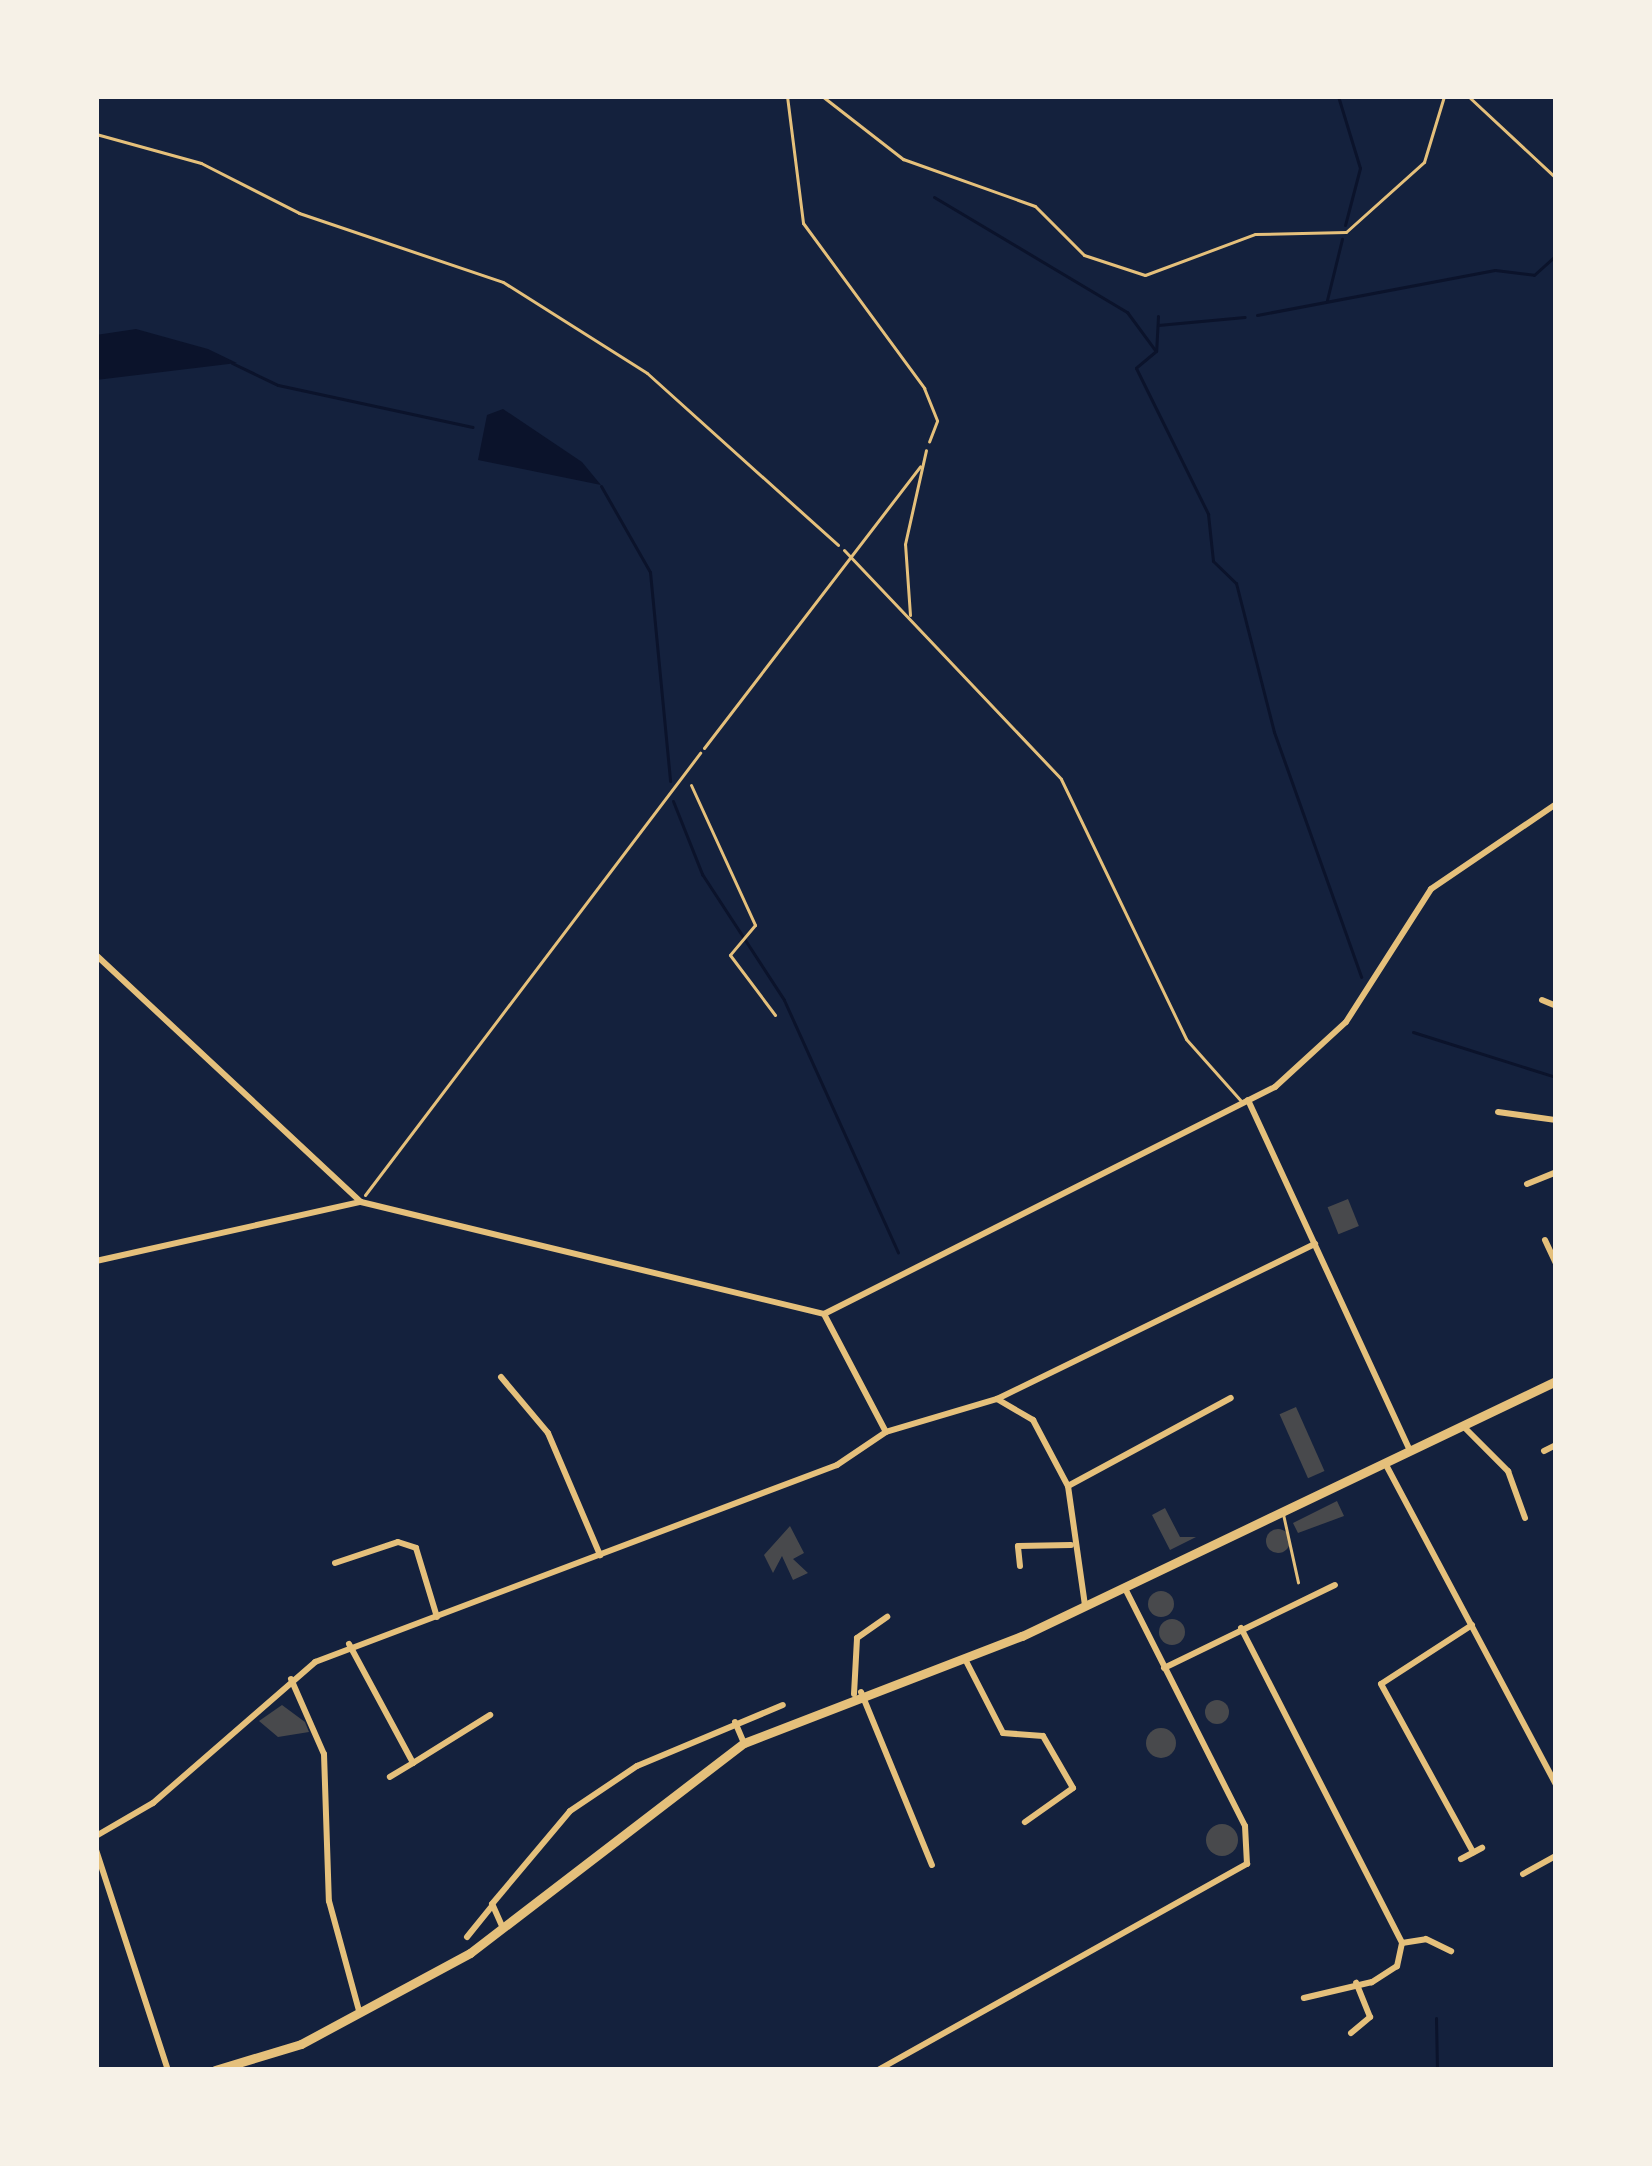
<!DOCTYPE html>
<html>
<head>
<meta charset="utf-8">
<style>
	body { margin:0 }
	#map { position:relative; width:1652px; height:2166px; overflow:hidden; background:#14213d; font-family:Raleway,sans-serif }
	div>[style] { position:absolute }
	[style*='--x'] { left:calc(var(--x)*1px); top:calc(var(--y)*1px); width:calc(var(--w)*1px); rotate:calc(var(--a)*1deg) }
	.water>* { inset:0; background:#0b132b }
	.stream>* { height:3px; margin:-1.5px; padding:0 1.5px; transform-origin:1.5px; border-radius:1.5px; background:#0b132b }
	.building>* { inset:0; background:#48494c; transform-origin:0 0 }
	.round { border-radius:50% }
	.path>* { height:3px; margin:-1.5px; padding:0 1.5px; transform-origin:1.5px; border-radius:1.5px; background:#e5c07b }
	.service>* { height:3px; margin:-1.5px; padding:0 1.5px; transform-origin:1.5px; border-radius:1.5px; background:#e5c07b }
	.minor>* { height:6px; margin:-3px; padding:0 3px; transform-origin:3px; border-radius:3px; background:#e5c07b }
	.primary>* { height:9px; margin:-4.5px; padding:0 4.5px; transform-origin:4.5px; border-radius:4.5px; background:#e5c07b }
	span { translate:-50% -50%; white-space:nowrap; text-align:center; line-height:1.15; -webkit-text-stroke:9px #f6f1e7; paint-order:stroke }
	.frame { position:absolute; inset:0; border:99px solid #f6f1e7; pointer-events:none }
</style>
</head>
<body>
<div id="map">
	<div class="water">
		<div style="clip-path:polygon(136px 329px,208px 349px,237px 363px,96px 380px,96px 335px)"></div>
		<div style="clip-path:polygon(503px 409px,582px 462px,601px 485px,478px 460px,487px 415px)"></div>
	</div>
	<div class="stream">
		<div style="--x:1338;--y:96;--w:75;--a:73"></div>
		<div style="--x:1360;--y:168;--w:59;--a:104.7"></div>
		<div style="--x:934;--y:197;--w:225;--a:30.8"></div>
		<div style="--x:1127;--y:312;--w:47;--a:53.6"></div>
		<div style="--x:1327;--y:300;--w:63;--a:-76.2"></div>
		<div style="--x:1257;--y:315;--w:242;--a:-10.7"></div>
		<div style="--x:1495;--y:270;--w:39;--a:7"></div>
		<div style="--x:1534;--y:275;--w:30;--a:-42"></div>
		<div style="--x:1158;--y:316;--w:35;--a:93"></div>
		<div style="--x:1156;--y:351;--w:26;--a:140"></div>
		<div style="--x:1136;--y:368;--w:163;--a:63.7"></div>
		<div style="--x:1208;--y:514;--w:47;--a:83.9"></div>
		<div style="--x:1213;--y:561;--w:32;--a:44"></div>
		<div style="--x:1236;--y:583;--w:154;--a:75.7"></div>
		<div style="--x:1274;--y:732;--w:260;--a:70.4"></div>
		<div style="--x:1158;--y:325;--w:87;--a:-5.3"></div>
		<div style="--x:232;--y:363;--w:51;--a:25.6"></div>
		<div style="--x:278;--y:385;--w:199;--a:12.2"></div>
		<div style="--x:601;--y:486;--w:99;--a:60.3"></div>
		<div style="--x:650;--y:572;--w:210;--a:84.5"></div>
		<div style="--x:673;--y:801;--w:79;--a:68.3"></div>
		<div style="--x:702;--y:874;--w:150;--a:56.9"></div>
		<div style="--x:784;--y:1000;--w:277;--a:65.7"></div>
		<div style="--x:1413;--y:1032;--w:150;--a:17.5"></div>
		<div style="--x:1436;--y:2018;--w:52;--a:88.9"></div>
	</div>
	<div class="building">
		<div style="left:1348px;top:1199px;width:29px;height:22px;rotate:68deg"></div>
		<div style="left:1296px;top:1407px;width:70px;height:18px;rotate:66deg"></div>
		<div style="clip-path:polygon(1337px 1501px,1344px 1516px,1298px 1533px,1293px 1523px)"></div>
		<div style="clip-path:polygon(1165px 1508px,1180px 1537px,1196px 1537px,1170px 1550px,1152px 1515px)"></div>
		<div style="clip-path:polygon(790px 1526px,804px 1553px,793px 1559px,808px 1573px,793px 1580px,782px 1556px,773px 1573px,764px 1555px)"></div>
		<div class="round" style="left:1266px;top:1529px;width:24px;height:24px"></div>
		<div class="round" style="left:1148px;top:1591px;width:26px;height:26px"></div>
		<div class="round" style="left:1159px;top:1619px;width:26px;height:26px"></div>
		<div class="round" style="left:1205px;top:1700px;width:24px;height:24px"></div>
		<div style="clip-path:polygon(282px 1705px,305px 1722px,309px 1732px,278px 1737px,259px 1721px)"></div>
		<div class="round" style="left:1146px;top:1728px;width:30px;height:30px"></div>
		<div class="round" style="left:1206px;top:1824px;width:32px;height:32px"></div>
	</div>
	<div class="path">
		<div style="--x:787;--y:96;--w:128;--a:82.8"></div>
		<div style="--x:803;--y:223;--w:205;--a:53.7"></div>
		<div style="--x:924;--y:388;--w:35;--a:68"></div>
		<div style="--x:937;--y:421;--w:22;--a:111"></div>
		<div style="--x:822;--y:96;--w:103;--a:37.9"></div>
		<div style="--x:903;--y:159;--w:140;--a:19.6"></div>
		<div style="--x:1035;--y:206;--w:69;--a:45"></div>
		<div style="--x:1084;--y:255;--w:64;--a:18.2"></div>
		<div style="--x:1145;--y:275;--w:117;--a:-20.4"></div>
		<div style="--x:1255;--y:234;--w:91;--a:-1.3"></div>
		<div style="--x:1346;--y:232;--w:105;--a:-41.9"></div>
		<div style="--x:1424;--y:162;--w:69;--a:-73.1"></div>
		<div style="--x:1468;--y:96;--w:120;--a:43"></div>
		<div style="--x:96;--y:134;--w:109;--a:15.4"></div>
		<div style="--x:201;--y:163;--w:110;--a:27"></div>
		<div style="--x:299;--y:213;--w:215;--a:18.7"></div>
		<div style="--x:503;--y:282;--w:170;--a:32.3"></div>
		<div style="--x:647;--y:373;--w:257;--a:42"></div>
		<div style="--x:691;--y:785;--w:154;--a:65.4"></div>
		<div style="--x:755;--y:925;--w:39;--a:130"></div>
		<div style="--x:730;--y:955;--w:75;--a:53.1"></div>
		<div style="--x:365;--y:1195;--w:555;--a:-52.84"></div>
	</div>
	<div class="service">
		<div style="--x:844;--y:550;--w:315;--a:46.5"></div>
		<div style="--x:1061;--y:779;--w:288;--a:64.3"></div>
		<div style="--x:1186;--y:1039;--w:83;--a:48.4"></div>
		<div style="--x:910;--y:615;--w:71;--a:-94"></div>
		<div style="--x:905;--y:544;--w:96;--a:-77.4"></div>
		<div style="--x:704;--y:748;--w:355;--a:-52.5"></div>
		<div style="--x:1283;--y:1514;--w:70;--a:77.6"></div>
	</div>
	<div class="minor">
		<div style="--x:96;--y:955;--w:362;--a:43"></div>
		<div style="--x:361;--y:1202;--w:476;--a:13.6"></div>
		<div style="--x:824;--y:1314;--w:505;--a:-26.72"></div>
		<div style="--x:1275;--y:1087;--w:96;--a:-42.5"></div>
		<div style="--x:1346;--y:1022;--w:158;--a:-57.4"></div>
		<div style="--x:1431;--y:889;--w:151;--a:-34.2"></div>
		<div style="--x:1542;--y:1000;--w:15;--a:23"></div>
		<div style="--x:1248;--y:1100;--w:386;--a:65.2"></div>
		<div style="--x:1498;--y:1112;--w:59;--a:7.9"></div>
		<div style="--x:1527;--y:1184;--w:31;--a:-22"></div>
		<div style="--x:1545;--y:1240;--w:26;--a:65"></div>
		<div style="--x:96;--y:1261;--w:271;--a:-12.6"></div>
		<div style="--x:824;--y:1314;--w:133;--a:62.3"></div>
		<div style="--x:501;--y:1377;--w:73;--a:50"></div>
		<div style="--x:548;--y:1433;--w:133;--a:66.9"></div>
		<div style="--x:997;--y:1399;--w:42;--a:30.3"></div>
		<div style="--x:1033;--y:1420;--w:75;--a:62.1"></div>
		<div style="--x:1068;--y:1486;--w:121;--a:81.9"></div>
		<div style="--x:1463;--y:1426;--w:64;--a:45"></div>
		<div style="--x:1508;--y:1471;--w:50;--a:70.1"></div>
		<div style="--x:886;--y:1432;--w:116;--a:-16.6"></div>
		<div style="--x:997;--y:1399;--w:354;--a:-26"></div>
		<div style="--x:1544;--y:1451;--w:13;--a:-27"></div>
		<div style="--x:1385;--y:1463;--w:365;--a:62"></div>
		<div style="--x:1068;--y:1486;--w:185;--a:-28.4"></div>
		<div style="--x:335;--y:1563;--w:66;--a:-18.4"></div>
		<div style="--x:398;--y:1542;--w:19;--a:18"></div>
		<div style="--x:416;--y:1548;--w:72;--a:73.1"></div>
		<div style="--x:1020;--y:1566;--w:20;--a:-96"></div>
		<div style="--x:1018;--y:1546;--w:53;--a:-1.1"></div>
		<div style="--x:1472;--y:1625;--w:108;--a:147"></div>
		<div style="--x:1381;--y:1684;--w:192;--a:61.3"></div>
		<div style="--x:1241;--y:1628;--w:354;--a:62.9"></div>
		<div style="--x:1402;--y:1943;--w:24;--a:102"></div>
		<div style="--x:1397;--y:1966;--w:30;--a:147"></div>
		<div style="--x:1372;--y:1982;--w:70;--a:166.8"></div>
		<div style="--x:349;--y:1644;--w:135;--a:61.7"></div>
		<div style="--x:413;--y:1763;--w:27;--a:149"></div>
		<div style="--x:965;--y:1659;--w:83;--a:62.8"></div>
		<div style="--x:1003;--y:1733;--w:40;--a:4.3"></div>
		<div style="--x:1043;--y:1736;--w:60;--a:60"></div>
		<div style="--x:1073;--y:1788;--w:59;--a:144.7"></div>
		<div style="--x:1164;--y:1668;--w:190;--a:-25.9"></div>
		<div style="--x:291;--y:1679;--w:82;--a:66.3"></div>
		<div style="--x:324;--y:1754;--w:147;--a:88.1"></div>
		<div style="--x:329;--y:1901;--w:114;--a:74.7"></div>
		<div style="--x:861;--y:1692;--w:187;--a:67.7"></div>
		<div style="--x:854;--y:1694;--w:56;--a:-86.9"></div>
		<div style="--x:857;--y:1638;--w:37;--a:-35"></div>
		<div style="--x:735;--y:1722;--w:23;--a:67"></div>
		<div style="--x:413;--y:1763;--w:91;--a:-31.9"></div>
		<div style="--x:96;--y:1836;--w:66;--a:-30.1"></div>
		<div style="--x:153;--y:1803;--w:215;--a:-41"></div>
		<div style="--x:315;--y:1662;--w:558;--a:-20.68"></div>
		<div style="--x:837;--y:1465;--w:59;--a:-34"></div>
		<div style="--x:96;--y:1850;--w:231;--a:71.9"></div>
		<div style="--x:1461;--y:1859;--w:24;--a:-28"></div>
		<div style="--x:1523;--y:1874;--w:38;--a:-29"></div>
		<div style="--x:502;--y:1926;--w:24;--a:-114"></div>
		<div style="--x:492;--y:1904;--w:121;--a:-50"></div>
		<div style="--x:570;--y:1811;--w:81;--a:-33.9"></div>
		<div style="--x:637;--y:1766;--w:158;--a:-22.7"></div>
		<div style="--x:467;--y:1937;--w:38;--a:-51"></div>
		<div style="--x:1402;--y:1943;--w:24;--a:-9"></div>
		<div style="--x:1426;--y:1939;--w:28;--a:26"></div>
		<div style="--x:1351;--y:2033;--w:25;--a:-40"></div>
		<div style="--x:1370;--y:2017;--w:37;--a:-112"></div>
		<div style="--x:878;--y:2070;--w:423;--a:-29.2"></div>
		<div style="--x:1247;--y:1864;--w:38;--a:-93"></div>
		<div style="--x:1245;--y:1826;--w:267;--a:-116.8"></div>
	</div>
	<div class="primary">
		<div style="--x:215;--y:2070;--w:90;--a:-16.8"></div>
		<div style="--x:301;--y:2044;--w:192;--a:-28.3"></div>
		<div style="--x:470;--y:1953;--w:345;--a:-37.5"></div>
		<div style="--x:744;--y:1743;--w:298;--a:-21.1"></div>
		<div style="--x:1022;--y:1636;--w:592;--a:-25.53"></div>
	</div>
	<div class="frame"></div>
</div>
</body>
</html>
